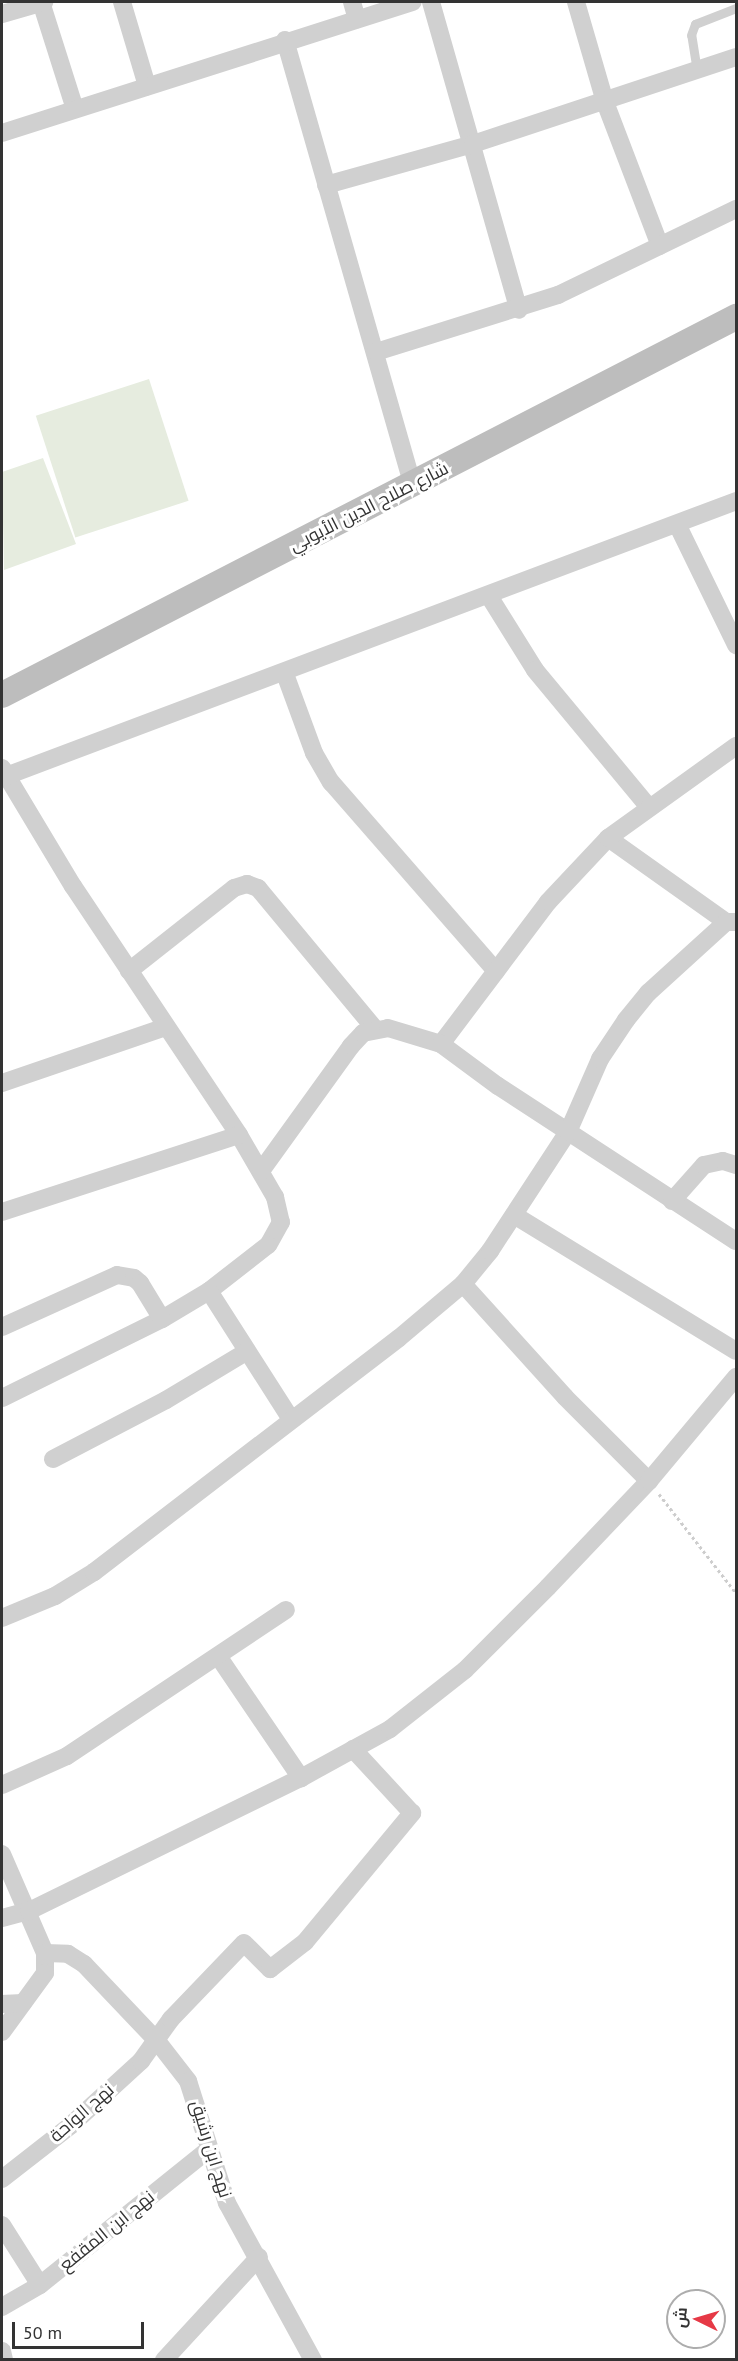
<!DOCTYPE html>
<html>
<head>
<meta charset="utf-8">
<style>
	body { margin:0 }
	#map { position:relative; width:738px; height:2361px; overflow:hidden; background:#fff; font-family:"PT Sans",Cairo,sans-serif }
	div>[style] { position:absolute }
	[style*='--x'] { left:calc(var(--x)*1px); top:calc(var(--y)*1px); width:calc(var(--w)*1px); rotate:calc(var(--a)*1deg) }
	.green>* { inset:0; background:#e6ecdf; transform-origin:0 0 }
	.path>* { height:3px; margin-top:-1.5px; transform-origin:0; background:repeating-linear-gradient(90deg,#cdcdcd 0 3px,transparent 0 6px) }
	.service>* { height:9px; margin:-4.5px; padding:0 4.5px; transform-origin:4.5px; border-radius:4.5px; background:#d0d0d0 }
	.minor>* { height:18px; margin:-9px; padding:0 9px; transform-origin:9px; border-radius:9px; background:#d0d0d0 }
	.secondary>* { height:26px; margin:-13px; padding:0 13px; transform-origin:13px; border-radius:13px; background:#bdbdbd }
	span { translate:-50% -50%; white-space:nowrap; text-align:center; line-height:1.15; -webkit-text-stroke:6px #fff; paint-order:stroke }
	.street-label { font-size:18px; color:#333 }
	.frame { position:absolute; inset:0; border:3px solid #333; pointer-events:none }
	.north { position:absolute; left:666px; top:2289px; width:60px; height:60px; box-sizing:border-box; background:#fff; border:2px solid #adadad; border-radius:50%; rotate:275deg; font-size:16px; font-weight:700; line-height:24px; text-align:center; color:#333 }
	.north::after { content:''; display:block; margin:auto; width:21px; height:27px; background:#e63946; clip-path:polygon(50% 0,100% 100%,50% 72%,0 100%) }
	.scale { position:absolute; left:12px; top:2322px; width:132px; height:27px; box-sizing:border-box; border:3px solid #333; border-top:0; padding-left:8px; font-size:18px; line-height:21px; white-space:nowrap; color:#333; -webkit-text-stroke:4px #fff; paint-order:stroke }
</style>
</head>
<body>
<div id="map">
	<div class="green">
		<div style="left:149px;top:379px;width:128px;height:119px;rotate:72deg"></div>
		<div style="clip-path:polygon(43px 458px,76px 544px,4px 570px,2px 472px)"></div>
	</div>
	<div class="path">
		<div style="--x:659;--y:1494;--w:125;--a:52.1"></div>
	</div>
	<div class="service">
		<div style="--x:697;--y:71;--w:36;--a:-99"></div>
		<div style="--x:691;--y:35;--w:12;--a:-70"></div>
		<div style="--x:695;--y:24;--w:44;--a:-21.3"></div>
	</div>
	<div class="minor">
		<div style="--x:41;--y:2;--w:112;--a:72.4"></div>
		<div style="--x:122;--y:2;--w:88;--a:73.4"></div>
		<div style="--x:352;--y:2;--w:18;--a:74"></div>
		<div style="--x:431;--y:2;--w:320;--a:74.1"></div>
		<div style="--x:576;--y:2;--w:104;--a:73.8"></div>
		<div style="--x:605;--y:102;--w:154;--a:69.1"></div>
		<div style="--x:2;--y:14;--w:44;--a:-15.9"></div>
		<div style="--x:285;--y:40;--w:463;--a:74"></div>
		<div style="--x:2;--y:133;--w:431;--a:-17.7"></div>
		<div style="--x:326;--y:185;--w:153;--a:-15.6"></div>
		<div style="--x:473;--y:144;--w:277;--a:-18.3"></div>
		<div style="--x:376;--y:352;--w:191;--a:-17.4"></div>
		<div style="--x:558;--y:295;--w:198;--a:-25.8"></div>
		<div style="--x:677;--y:524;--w:135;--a:64"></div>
		<div style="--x:489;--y:596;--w:87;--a:58.1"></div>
		<div style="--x:535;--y:670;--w:177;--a:50.3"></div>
		<div style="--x:285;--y:674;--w:84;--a:69.8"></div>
		<div style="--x:314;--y:753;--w:34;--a:60"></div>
		<div style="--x:331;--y:782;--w:251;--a:48.9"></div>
		<div style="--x:2;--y:768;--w:138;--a:59"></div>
		<div style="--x:73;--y:886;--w:299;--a:56.3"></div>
		<div style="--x:239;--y:1135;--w:72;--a:59.9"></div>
		<div style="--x:275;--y:1197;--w:26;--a:77"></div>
		<div style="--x:281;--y:1222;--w:26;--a:119"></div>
		<div style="--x:268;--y:1245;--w:75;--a:142.1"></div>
		<div style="--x:209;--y:1291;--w:55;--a:149.2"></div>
		<div style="--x:162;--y:1319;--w:178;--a:153.7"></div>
		<div style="--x:6;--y:776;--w:780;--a:-20.64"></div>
		<div style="--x:608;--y:838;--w:145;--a:35.4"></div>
		<div style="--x:726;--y:922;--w:10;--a:0"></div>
		<div style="--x:129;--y:971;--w:134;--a:-38.3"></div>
		<div style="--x:234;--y:888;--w:14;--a:-17"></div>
		<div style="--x:247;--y:884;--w:12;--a:20"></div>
		<div style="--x:258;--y:888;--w:183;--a:50.3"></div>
		<div style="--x:441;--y:1044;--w:178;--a:-53"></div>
		<div style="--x:548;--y:902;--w:88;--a:-46.8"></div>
		<div style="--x:608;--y:838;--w:158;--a:-35.7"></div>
		<div style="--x:2;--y:1083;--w:173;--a:-18.9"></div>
		<div style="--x:261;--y:1171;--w:154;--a:-54.2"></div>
		<div style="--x:351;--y:1046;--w:18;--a:-47"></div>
		<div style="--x:363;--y:1033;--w:25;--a:-11"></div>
		<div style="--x:388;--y:1028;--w:55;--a:16.8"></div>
		<div style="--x:441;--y:1044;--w:71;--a:36.4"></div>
		<div style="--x:498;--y:1086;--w:284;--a:33.1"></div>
		<div style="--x:672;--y:1201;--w:48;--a:-48.4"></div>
		<div style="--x:704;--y:1165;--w:19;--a:-12"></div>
		<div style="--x:723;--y:1161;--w:14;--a:17"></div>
		<div style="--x:2;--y:1212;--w:249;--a:-18"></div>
		<div style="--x:514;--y:1215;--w:260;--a:31.5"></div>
		<div style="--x:463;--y:1284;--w:152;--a:47.9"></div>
		<div style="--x:565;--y:1397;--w:119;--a:45"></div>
		<div style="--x:209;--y:1291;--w:152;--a:57.4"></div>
		<div style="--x:2;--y:1327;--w:126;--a:-24.3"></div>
		<div style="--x:117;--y:1275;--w:17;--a:10"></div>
		<div style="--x:134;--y:1278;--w:8;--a:40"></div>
		<div style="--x:140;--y:1283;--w:42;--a:58.6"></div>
		<div style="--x:53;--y:1459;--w:127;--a:-27.6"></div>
		<div style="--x:166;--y:1400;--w:93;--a:-31"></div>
		<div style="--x:2;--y:1618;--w:57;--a:-22.5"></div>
		<div style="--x:55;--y:1596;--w:46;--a:-31.6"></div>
		<div style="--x:94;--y:1572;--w:384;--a:-37.5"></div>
		<div style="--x:399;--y:1338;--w:84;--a:-40.2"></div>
		<div style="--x:463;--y:1284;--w:43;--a:-50.7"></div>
		<div style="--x:490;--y:1251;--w:142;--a:-56.8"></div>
		<div style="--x:568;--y:1132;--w:80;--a:-66.3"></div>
		<div style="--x:600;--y:1059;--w:47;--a:-56.3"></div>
		<div style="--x:626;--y:1020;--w:35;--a:-51"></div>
		<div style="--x:648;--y:993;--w:105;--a:-42.3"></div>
		<div style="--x:218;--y:1656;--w:148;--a:55.8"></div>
		<div style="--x:2;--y:1785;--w:71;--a:-24"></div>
		<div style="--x:67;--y:1756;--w:263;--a:-33.7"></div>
		<div style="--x:2;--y:1854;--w:108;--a:66.5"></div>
		<div style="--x:45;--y:1953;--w:20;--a:90"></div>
		<div style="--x:45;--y:1973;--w:73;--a:126.1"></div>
		<div style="--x:2;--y:1918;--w:28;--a:-15"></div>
		<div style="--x:29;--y:1911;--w:303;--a:-26.1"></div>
		<div style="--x:301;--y:1778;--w:102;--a:-28.8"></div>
		<div style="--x:390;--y:1729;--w:95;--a:-38.2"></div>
		<div style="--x:465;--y:1670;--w:117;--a:-45"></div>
		<div style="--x:548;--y:1587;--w:146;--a:-46.4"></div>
		<div style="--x:649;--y:1481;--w:136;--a:-50.1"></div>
		<div style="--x:45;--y:1953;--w:23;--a:2"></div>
		<div style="--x:68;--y:1954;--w:19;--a:32"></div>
		<div style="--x:84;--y:1964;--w:106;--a:46.5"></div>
		<div style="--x:157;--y:2041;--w:51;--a:52.2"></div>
		<div style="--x:188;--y:2081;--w:128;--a:72.3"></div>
		<div style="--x:227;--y:2203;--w:179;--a:61.3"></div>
		<div style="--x:2;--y:2004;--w:21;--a:-3"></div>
		<div style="--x:2;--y:2179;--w:88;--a:-38"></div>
		<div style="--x:71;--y:2125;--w:95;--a:-42.4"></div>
		<div style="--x:141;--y:2061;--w:52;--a:-54.5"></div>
		<div style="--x:171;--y:2019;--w:105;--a:-46.2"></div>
		<div style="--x:244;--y:1943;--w:37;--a:45"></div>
		<div style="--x:270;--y:1969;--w:44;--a:-37.6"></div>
		<div style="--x:305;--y:1942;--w:168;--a:-50.3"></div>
		<div style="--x:412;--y:1813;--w:87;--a:-132.7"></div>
		<div style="--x:2;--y:2225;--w:71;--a:57.7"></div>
		<div style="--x:2;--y:2307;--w:44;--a:-30.1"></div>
		<div style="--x:40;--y:2285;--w:217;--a:-38.8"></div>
		<div style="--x:2;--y:2351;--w:9;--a:77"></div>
		<div style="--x:164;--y:2360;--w:140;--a:-47.3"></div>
	</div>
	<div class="secondary">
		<div style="--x:2;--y:695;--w:826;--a:-27.25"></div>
	</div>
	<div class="street-label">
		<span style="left:369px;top:507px;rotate:-27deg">شارع صلاح الدين الأيوبي</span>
		<span style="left:82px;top:2113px;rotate:-41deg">نهج الواحة</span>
		<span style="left:211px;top:2149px;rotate:73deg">نهج ابن رشيق</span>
		<span style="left:107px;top:2231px;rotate:-39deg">نهج ابن المقفع</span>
	</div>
	<div class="frame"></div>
	<div class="north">ش</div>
	<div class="scale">50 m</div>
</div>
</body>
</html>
